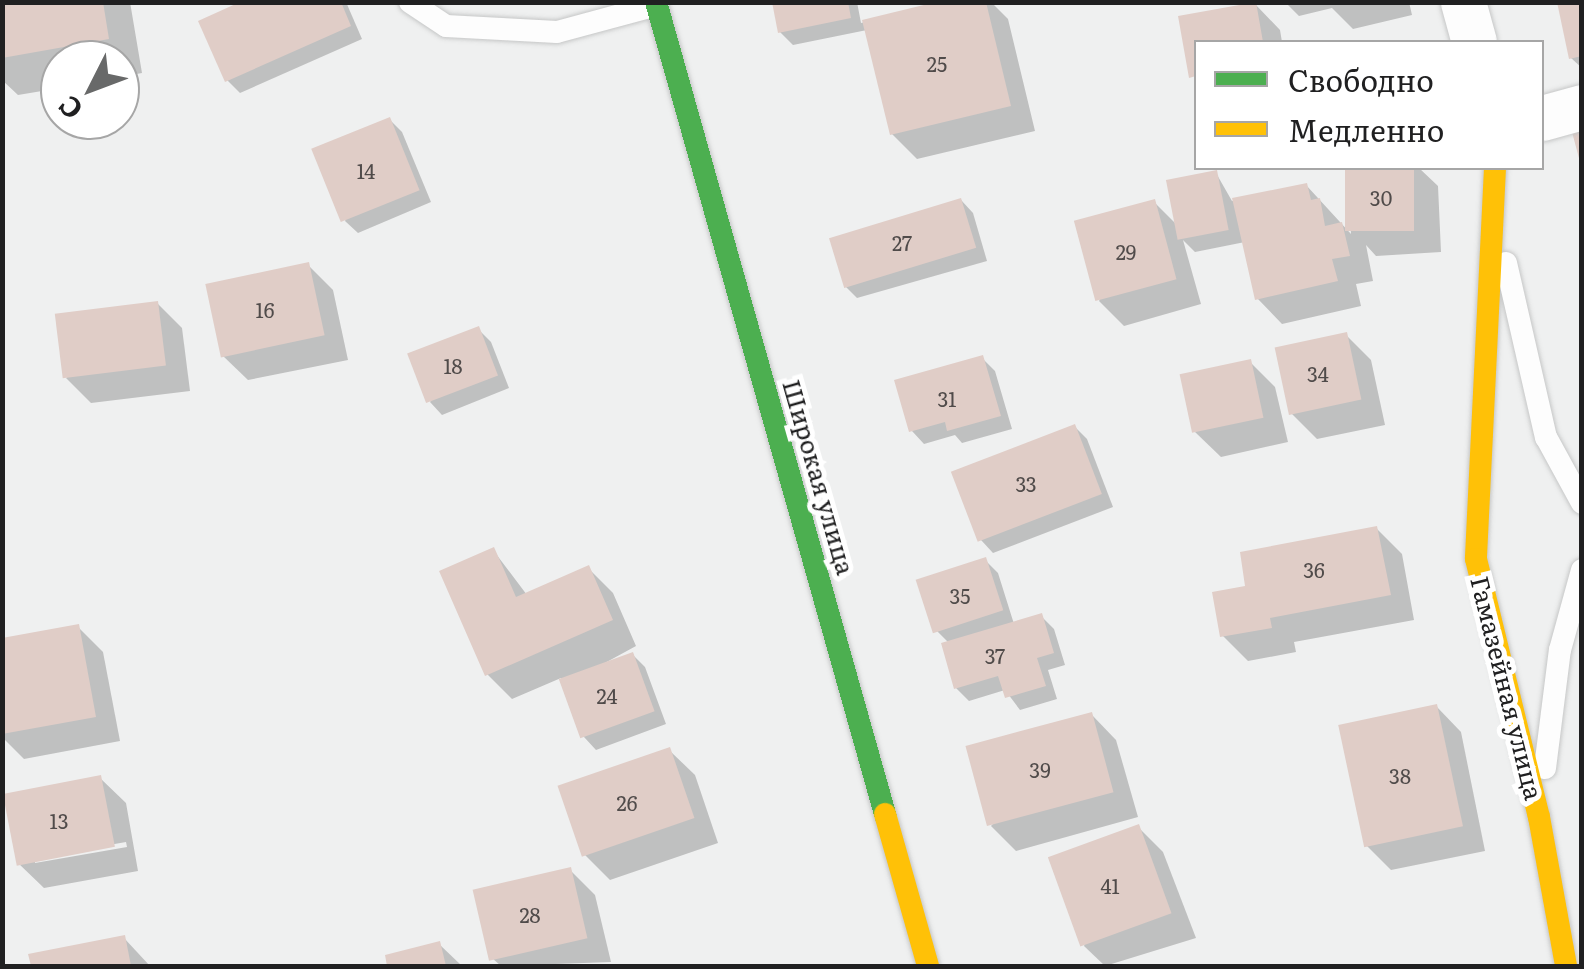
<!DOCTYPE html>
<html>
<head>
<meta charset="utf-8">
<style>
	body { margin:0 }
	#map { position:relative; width:1584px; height:969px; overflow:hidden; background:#eff0f0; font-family:Literata,serif }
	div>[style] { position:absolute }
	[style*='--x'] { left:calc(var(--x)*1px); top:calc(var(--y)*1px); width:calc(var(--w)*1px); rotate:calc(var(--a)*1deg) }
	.shadow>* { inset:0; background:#0003 }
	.building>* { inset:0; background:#e0cdc7; transform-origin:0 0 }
	.roads { filter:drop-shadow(0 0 2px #c6c7c7) drop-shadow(0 0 2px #c6c7c7) }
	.lane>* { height:22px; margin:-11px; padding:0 11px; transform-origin:11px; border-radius:11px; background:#fdfdfd }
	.street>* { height:45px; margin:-22.5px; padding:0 22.5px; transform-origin:22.5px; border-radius:22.5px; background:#fdfdfd }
	.fast>* { height:22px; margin:-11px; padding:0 11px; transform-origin:11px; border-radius:11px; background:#4caf50 }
	.slow>* { height:22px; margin:-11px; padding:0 11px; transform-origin:11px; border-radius:11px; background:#ffc107 }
	span { translate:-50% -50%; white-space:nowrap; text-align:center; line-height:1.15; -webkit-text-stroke:10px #fff; paint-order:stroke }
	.number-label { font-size:20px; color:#504b4a }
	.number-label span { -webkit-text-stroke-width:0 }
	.street-label { font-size:25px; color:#202021 }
	.frame { position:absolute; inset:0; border:5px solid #202021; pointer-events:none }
	.legend { position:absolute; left:1194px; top:40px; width:350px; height:130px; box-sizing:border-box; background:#fff; border:2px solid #a6a6a6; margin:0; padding:12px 18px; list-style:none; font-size:30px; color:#202021 }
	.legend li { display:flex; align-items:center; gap:20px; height:50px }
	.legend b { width:50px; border:2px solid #a6a6a6 }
	.north { position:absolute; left:40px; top:40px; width:100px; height:100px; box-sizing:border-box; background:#fff; border:2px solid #a6a6a6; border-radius:50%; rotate:228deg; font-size:28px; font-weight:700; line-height:40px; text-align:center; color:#202021 }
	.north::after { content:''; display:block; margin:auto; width:35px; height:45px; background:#686969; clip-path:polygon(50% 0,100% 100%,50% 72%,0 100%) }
</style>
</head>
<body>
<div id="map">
	<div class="shadow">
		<div style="clip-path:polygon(2px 2px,130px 2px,142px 73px,120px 77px,120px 60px,60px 60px,60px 88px,18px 95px,2px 80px)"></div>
		<div style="clip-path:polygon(246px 2px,346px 2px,362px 39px,240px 93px,227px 80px)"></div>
		<div style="clip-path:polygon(774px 2px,857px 2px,861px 23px,947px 2px,991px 2px,1008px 19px,1035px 131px,917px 159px,892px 134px,867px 30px,793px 45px,780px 32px)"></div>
		<div style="clip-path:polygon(1285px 2px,1409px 2px,1412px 15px,1353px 29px,1332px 8px,1299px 16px)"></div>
		<div style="clip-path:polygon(1582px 2px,1582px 68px,1571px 58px)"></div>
		<div style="clip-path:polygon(1255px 4px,1280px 30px,1282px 42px,1196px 42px,1196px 81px,1181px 18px)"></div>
		<div style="clip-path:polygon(390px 120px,402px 132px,431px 202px,358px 233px,345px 221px)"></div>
		<div style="clip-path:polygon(1347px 168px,1419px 168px,1438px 186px,1441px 252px,1376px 256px,1366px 245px,1373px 281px,1356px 284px,1361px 306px,1282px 324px,1257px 298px,1245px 242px,1195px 252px,1183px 240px,1201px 304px,1124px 326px,1099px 301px,1154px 202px,1179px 227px,1216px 173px,1232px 201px,1306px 185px,1351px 234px)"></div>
		<div style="clip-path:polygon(961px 200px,973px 213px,987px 261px,857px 298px,844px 285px)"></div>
		<div style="clip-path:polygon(308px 265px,333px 290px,348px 360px,248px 380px,222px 355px)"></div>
		<div style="clip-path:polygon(157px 303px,182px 328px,190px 391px,91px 403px,66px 378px)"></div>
		<div style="clip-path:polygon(478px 329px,491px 342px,509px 388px,442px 415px,430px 402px)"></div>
		<div style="clip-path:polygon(1346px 335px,1371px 360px,1385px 425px,1317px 439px,1292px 414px)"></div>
		<div style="clip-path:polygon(982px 358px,995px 371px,1012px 429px,962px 443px,955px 435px,924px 444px,912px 431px)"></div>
		<div style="clip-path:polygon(1250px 362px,1275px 387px,1288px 442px,1221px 457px,1195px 432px)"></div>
		<div style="clip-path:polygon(1075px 427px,1087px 439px,1113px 507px,993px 553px,981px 540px)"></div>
		<div style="clip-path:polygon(1377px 529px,1402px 554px,1414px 620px,1294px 642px,1296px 652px,1248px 661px,1223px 636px,1248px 588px)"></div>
		<div style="clip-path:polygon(493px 550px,527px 595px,588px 568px,613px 593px,636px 646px,592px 670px,632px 654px,645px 667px,666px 724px,596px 750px,584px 737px,561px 678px,512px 699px,487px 674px)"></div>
		<div style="clip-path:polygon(985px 560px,998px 573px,1014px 624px,1041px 616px,1054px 629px,1065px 665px,1048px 670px,1057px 699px,1020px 710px,1005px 690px,969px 701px,956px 688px,949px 643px,937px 631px)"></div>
		<div style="clip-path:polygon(78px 627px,103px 652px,120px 741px,24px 759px,2px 737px,2px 640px)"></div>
		<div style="clip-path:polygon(1436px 706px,1461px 732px,1485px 851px,1391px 870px,1366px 845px)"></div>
		<div style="clip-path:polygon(1091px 714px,1116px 740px,1138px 817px,1016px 851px,991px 826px)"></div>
		<div style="clip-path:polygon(669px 750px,695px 775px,718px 843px,610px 880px,585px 855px)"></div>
		<div style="clip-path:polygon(evenodd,100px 778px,126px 803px,138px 871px,44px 888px,18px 863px,100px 778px,126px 842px,127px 847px,35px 863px,35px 858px,126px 842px)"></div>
		<div style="clip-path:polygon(1138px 827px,1163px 852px,1196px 938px,1105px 966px,1084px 946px)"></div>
		<div style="clip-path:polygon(570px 870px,595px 895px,611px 962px,501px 966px,492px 958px)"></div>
		<div style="clip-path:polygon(124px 938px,150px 966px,33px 966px,31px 956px)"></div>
		<div style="clip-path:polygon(439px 944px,462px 966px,390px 966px,388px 957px)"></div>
	</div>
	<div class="building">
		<div style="clip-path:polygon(2px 2px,103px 2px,109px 39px,2px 58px)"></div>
		<div style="clip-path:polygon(240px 2px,341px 2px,351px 26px,225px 82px,198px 21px)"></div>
		<div style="clip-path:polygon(772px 2px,848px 2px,851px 18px,778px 33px)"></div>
		<div style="clip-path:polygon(936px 2px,986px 2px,1011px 106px,890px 135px,862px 20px)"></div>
		<div style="clip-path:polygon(1256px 2px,1263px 42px,1196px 42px,1196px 76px,1189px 78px,1178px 16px)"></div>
		<div style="clip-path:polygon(1557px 2px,1582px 2px,1582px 56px,1569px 59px)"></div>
		<div style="left:390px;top:117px;width:79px;height:85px;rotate:68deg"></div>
		<div style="clip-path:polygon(1582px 129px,1582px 161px,1580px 162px,1572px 132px)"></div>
		<div style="left:1345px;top:168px;width:69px;height:63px"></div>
		<div style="left:1217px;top:170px;width:61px;height:52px;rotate:79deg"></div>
		<div style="clip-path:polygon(1307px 183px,1311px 200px,1320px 198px,1325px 226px,1342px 222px,1350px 256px,1332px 259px,1338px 281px,1255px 300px,1232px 198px)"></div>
		<div style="left:961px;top:198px;width:52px;height:138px;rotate:73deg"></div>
		<div style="left:1155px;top:199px;width:83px;height:84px;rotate:75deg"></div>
		<div style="left:309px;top:262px;width:75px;height:106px;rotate:78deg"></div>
		<div style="left:158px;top:301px;width:65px;height:104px;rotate:83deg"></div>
		<div style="left:479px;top:326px;width:53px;height:77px;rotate:69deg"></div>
		<div style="left:1347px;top:332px;width:69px;height:74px;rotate:78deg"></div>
		<div style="clip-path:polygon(983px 355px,1001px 416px,947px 431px,945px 422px,909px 432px,894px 380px)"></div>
		<div style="left:1251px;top:359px;width:60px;height:73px;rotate:78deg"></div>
		<div style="left:1075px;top:424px;width:75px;height:133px;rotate:69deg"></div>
		<div style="clip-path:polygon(1377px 526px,1391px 595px,1270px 618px,1272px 628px,1220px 637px,1212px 592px,1245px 586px,1240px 552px)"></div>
		<div style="clip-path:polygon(494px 547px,516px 597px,589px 565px,613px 620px,485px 676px,439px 571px)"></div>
		<div style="left:986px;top:557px;width:56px;height:74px;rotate:72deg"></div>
		<div style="clip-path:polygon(1042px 613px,1054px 653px,1037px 658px,1046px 686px,1005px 698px,998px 676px,954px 689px,941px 643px)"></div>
		<div style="clip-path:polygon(79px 624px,96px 717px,2px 734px,2px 638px)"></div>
		<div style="left:633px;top:652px;width:63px;height:79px;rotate:70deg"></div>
		<div style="left:1437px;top:704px;width:125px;height:101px;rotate:78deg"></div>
		<div style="left:1092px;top:712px;width:83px;height:131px;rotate:75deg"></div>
		<div style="left:670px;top:747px;width:75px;height:119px;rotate:71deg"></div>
		<div style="left:101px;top:775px;width:73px;height:100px;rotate:79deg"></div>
		<div style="left:1139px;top:824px;width:95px;height:97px;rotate:70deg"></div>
		<div style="left:571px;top:867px;width:73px;height:101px;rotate:77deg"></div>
		<div style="clip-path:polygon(125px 935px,131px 966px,31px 966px,28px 954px)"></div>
		<div style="clip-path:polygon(440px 941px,446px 966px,387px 966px,385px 955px)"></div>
	</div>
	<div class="roads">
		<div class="lane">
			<div style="--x:410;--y:2;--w:43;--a:33.7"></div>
			<div style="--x:446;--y:26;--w:111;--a:3.1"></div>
			<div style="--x:557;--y:32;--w:104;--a:-15.1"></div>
			<div style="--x:1506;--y:263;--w:179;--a:77.1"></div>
			<div style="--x:1546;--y:437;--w:75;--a:61.4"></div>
			<div style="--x:1545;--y:768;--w:119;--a:-82.8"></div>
			<div style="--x:1560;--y:650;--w:83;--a:-74.6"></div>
		</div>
		<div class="street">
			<div style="--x:1463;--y:2;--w:41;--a:74.6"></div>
			<div style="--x:1542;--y:118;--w:41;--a:-15.4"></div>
		</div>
		<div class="fast">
			<div style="--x:656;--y:2;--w:844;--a:74.25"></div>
		</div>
		<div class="slow">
			<div style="--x:1495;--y:168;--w:391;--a:92.8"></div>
			<div style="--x:1476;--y:559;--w:266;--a:76.3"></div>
			<div style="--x:1539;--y:817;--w:151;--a:79.7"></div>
			<div style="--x:885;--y:814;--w:158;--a:74.2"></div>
		</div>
	</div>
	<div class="number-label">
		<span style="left:937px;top:63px">25</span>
		<span style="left:366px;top:170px">14</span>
		<span style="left:1381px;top:197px">30</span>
		<span style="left:902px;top:242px">27</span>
		<span style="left:1126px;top:251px">29</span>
		<span style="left:265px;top:309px">16</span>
		<span style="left:453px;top:365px">18</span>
		<span style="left:1318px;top:373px">34</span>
		<span style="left:947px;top:398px">31</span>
		<span style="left:1026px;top:483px">33</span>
		<span style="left:1314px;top:569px">36</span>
		<span style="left:960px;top:595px">35</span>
		<span style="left:995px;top:655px">37</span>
		<span style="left:607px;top:695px">24</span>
		<span style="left:1040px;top:769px">39</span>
		<span style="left:1400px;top:775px">38</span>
		<span style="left:627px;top:802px">26</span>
		<span style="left:59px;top:820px">13</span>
		<span style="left:1110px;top:885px">41</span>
		<span style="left:530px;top:914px">28</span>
	</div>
	<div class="street-label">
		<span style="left:819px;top:477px;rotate:74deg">Широкая улица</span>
		<span style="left:1507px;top:688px;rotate:76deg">Гамазейная улица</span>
	</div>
	<div class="frame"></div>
	<ul class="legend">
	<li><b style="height:12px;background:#4caf50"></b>Свободно</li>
	<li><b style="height:12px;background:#ffc107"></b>Медленно</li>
	</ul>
	<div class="north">С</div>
</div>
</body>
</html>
